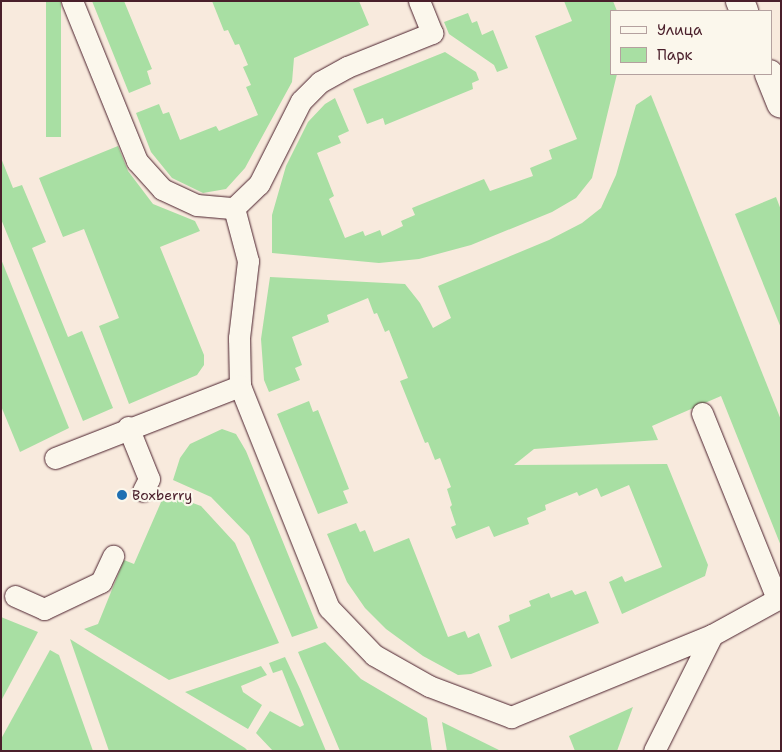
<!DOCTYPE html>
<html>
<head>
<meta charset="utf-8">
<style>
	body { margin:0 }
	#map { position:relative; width:782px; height:752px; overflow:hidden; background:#f8eadd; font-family:"Shantell Sans",sans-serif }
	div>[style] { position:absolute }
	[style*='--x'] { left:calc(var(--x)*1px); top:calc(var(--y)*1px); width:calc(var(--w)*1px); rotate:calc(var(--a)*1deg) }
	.green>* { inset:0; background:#a8dfa3; transform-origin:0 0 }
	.roads { filter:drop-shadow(0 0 1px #4a1f2b) drop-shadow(0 0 1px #4a1f2b) }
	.service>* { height:21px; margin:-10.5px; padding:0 10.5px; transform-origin:10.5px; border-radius:10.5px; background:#fbf7ec }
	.tertiary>* { height:28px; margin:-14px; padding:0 14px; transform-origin:14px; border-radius:14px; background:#fbf7ec }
	.dots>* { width:14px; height:14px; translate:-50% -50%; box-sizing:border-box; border:2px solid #fbf7ec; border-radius:50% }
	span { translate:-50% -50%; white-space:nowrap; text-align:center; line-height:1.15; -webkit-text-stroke:4.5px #fbf7ec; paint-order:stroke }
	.poi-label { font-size:14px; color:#4a1f2b }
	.left { translate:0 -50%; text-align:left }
	.frame { position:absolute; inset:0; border:2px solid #4a1f2b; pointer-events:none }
	.legend { position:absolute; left:610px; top:10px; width:162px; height:65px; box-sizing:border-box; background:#fbf7ec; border:1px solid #b4a19f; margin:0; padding:6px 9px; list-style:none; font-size:15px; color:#4a1f2b }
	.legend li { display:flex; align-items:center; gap:10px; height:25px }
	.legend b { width:25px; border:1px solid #b4a19f }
</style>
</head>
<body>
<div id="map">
	<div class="green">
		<div style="left:46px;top:1px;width:15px;height:136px"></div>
		<div style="clip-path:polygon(92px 1px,124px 1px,152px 69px,147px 71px,151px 84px,129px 93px)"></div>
		<div style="clip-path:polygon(212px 1px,359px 1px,369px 25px,294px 58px,292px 82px,245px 168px,226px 189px,203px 193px,172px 178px,151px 152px,136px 113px,159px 104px,163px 114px,169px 112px,180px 140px,216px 126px,219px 131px,258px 115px,246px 87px,251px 85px,243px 67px,248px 65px,239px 44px,235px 45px,228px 30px,224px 31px)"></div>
		<div style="clip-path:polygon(564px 1px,613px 1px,617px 11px,611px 11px,611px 74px,617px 74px,592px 178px,576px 198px,552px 212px,471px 245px,419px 259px,379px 263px,272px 253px,272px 215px,286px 166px,308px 122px,325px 104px,335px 98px,349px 131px,338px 136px,341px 143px,317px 153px,334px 196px,329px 199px,345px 238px,363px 231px,365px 236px,380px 230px,382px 236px,403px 226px,401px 221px,415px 215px,412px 208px,484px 179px,490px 191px,533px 176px,530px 168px,552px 159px,549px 150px,577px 139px,535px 36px,572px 21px)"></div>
		<div style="clip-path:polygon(468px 13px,472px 23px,477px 21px,482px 35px,493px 30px,508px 68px,497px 72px,494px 65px,449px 34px,444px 22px)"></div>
		<div style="clip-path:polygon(445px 52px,476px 72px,479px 80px,472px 83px,473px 89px,385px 125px,383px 118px,367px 124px,353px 89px)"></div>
		<div style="clip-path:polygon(651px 95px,781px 420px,781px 546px,721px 396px,652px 426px,658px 440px,534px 449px,514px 465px,667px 464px,708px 565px,705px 576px,622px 614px,609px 582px,622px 576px,625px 582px,662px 567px,629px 485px,601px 497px,597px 488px,579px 496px,577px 492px,545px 505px,546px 510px,527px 518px,529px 524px,494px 537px,489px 526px,456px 539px,451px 527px,456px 525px,450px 507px,452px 505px,447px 489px,451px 487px,440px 458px,435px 460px,428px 442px,425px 443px,400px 381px,408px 378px,389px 330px,385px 332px,377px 313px,374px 314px,368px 298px,327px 315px,329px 322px,292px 337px,302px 365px,295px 368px,300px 380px,269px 392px,264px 380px,261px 339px,270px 277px,405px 284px,420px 303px,433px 328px,451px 318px,438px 286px,549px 240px,582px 223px,601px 208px,616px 175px,636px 105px)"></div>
		<div style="clip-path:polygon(118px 146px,128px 171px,153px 204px,195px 221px,200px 231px,160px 247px,204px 355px,204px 365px,197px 375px,129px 404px,99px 326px,119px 318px,84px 229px,63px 237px,39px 178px)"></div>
		<div style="clip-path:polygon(1px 158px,13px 188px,22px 185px,46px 242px,32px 248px,68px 337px,82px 331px,113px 408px,83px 421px,1px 219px)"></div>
		<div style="clip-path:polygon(776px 197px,781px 210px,781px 328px,735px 214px)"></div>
		<div style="clip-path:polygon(1px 259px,69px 428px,20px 452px,1px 406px)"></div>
		<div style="clip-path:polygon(309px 401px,313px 412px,318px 410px,349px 489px,343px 491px,348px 503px,318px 514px,277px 414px)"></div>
		<div style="clip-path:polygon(222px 429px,236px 434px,246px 451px,318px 628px,292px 637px,249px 536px,211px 497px,173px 480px,180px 458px,190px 444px)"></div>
		<div style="clip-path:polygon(165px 493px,201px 506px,235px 543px,279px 643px,169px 680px,84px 629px,98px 624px,124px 560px,134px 564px)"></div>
		<div style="clip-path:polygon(356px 523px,360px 532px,365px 530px,374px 552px,409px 538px,448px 637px,465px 631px,468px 638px,479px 633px,492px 666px,471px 674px,458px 675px,423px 656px,386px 629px,365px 608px,347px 582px,327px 534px)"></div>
		<div style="clip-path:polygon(572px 590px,575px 595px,586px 591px,599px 623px,511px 659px,498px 626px,510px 621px,509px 615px,531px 606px,529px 601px,549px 593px,551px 598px)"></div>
		<div style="clip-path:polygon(1px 617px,38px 632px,1px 701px)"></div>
		<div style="clip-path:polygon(70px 639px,245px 748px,248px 751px,109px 751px)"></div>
		<div style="clip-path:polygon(325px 642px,361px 679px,427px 718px,432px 751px,340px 751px,298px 652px)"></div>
		<div style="clip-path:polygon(50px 650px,59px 655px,93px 751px,1px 751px,1px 739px)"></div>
		<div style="clip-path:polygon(285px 657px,300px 689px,326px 751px,273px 751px,256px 733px,270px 711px,300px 727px,304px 725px,282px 670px,273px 673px,269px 663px)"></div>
		<div style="clip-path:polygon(261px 666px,267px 675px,241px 686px,243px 692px,262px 705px,248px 729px,185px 692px)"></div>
		<div style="clip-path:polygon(633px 707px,617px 751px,575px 751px,569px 736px)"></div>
		<div style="clip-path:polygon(442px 722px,501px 751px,447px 751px)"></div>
	</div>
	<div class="roads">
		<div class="service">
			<div style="--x:72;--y:1;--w:173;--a:67.9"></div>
			<div style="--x:137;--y:161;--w:38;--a:48"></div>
			<div style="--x:162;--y:189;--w:38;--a:25"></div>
			<div style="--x:197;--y:205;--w:37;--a:5"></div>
			<div style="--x:234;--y:208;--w:35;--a:-44"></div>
			<div style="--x:259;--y:184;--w:93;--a:-63.2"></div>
			<div style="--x:301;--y:101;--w:27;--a:-45"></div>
			<div style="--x:320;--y:82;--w:31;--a:-29"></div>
			<div style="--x:347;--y:67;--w:92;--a:-21.8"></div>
			<div style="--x:432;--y:33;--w:35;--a:-112"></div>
			<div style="--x:234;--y:208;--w:55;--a:75.2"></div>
			<div style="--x:248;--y:261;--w:78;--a:96.7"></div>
			<div style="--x:239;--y:338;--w:48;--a:88.8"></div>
			<div style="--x:240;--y:386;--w:239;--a:68.2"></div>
			<div style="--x:329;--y:608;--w:65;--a:46.2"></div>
			<div style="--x:374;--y:655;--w:63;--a:29.4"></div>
			<div style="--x:429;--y:686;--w:88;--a:20.7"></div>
			<div style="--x:511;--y:717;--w:217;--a:-22.2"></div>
			<div style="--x:702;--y:413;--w:201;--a:68"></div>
			<div style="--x:128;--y:427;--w:56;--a:68"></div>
			<div style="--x:149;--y:479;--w:13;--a:117"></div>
			<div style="--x:55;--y:458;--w:199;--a:-21.3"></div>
			<div style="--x:15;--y:596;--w:32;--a:24"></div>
			<div style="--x:44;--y:609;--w:63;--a:-25.3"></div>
			<div style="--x:101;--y:582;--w:29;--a:-65"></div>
			<div style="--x:654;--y:751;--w:130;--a:-63.4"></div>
			<div style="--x:712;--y:635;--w:79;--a:-28.8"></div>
		</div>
		<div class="tertiary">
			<div style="--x:740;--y:1;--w:11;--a:68"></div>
			<div style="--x:769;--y:74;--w:32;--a:68"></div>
		</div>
	</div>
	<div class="dots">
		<div style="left:122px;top:495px;background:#1f6fb2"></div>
	</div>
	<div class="poi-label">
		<span class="left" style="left:132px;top:495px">Boxberry</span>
	</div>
	<div class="frame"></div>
	<ul class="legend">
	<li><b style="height:6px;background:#fbf7ec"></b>Улица</li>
	<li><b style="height:14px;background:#a8dfa3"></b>Парк</li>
	</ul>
</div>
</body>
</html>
